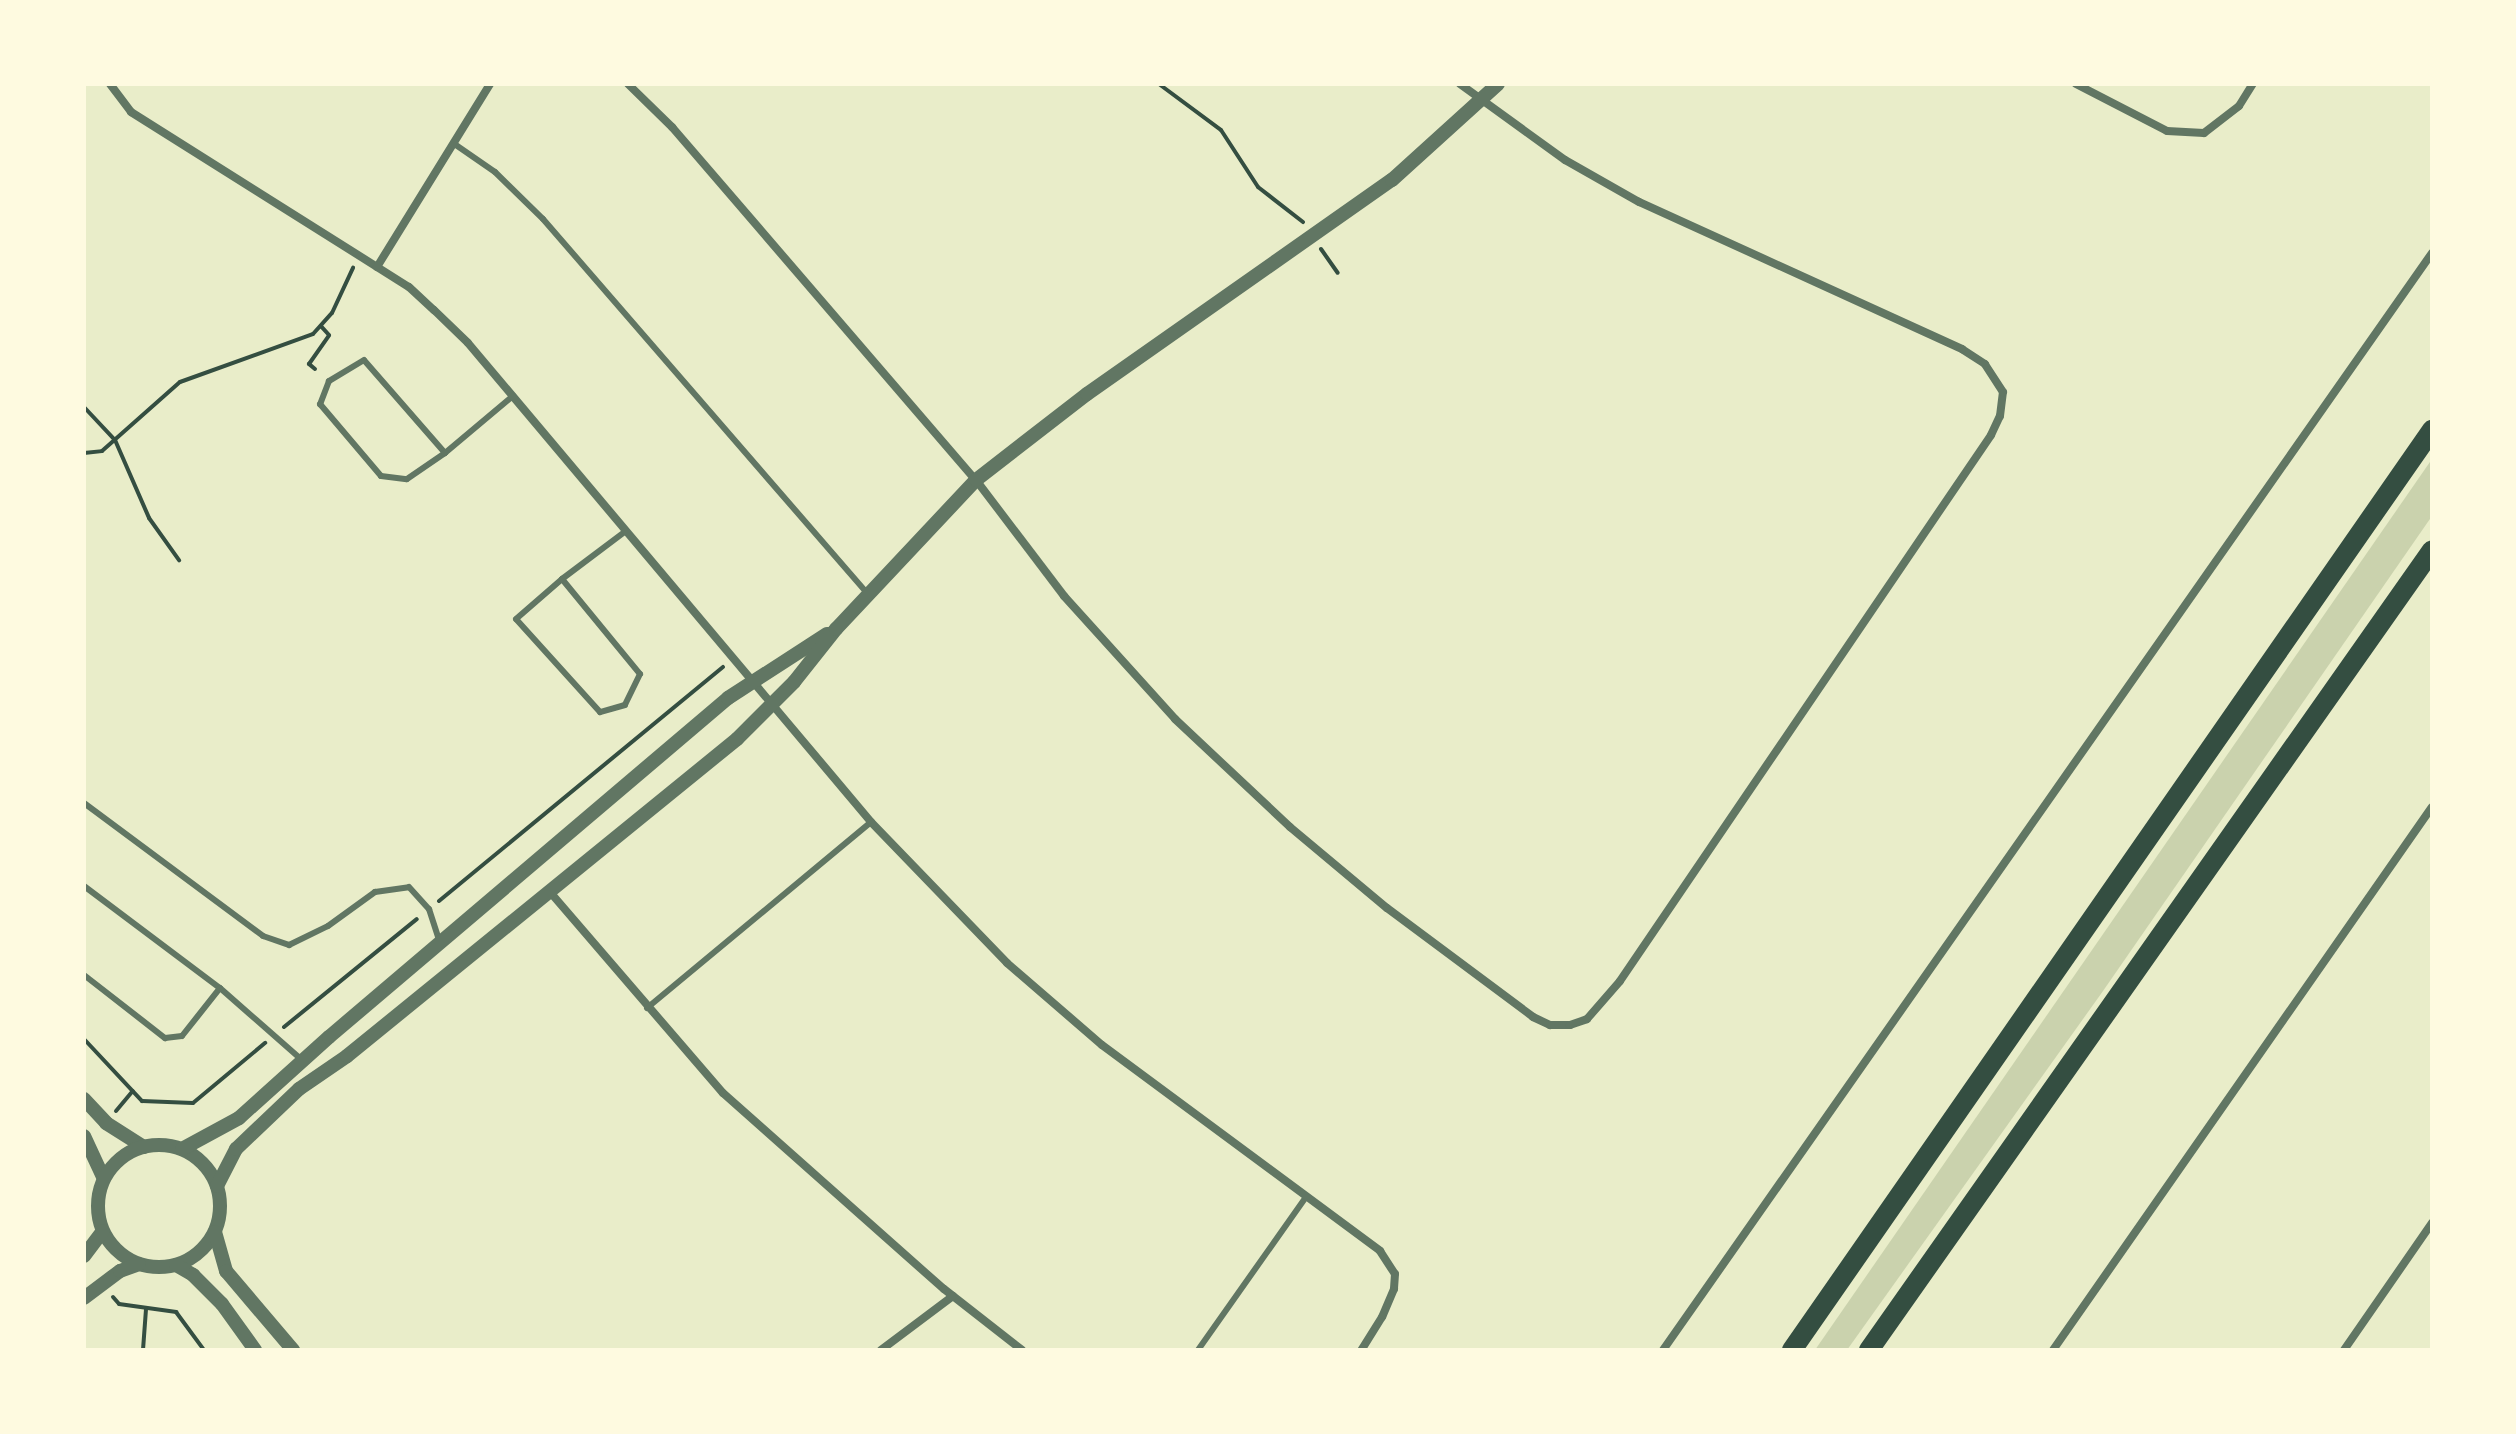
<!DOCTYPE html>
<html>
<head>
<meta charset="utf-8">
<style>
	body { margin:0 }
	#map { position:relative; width:2516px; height:1434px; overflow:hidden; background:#e9edc9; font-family:"Noto Serif",serif }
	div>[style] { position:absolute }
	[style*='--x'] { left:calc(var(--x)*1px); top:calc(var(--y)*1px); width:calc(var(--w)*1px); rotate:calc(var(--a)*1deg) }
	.green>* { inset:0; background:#cad2ad }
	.path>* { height:4px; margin:-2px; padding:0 2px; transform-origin:2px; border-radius:2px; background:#344e41 }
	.service>* { height:6px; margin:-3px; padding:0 3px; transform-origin:3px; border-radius:3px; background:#617663 }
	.minor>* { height:8px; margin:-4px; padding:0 4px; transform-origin:4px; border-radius:4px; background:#617663 }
	.tertiary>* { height:14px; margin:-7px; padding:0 7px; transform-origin:7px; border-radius:7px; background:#617663 }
	.tertiary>.ring { margin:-7px; padding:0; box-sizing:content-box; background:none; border:14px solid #617663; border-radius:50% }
	.primary>* { height:20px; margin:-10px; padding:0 10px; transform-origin:10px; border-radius:10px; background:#344e41 }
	span { translate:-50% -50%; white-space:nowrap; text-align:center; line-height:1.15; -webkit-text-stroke:6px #fefae0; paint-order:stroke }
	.frame { position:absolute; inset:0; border:86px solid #fefae0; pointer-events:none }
</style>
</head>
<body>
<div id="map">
	<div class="green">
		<div style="clip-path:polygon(2432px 459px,2432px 516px,2103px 991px,1847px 1350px,1815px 1350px)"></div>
	</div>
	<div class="path">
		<div style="--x:1159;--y:84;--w:77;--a:36.6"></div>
		<div style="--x:1221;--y:130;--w:68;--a:57"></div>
		<div style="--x:1258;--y:187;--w:57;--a:37.9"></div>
		<div style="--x:1321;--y:249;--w:29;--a:55"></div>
		<div style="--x:315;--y:369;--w:8;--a:-140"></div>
		<div style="--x:309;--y:364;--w:35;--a:-55"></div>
		<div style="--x:329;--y:335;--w:12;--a:-132"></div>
		<div style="--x:84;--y:407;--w:45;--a:46.8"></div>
		<div style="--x:115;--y:440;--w:85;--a:66.4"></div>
		<div style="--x:149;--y:518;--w:52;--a:54.5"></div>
		<div style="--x:84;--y:453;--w:18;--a:-6"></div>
		<div style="--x:102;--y:451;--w:104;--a:-41.5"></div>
		<div style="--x:180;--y:382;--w:141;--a:-19.8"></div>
		<div style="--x:313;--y:334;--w:28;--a:-48"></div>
		<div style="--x:332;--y:313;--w:50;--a:-65"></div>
		<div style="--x:439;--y:901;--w:368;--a:-39.5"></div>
		<div style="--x:284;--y:1027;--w:171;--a:-39.1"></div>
		<div style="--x:84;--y:1039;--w:85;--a:46.9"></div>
		<div style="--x:142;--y:1101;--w:51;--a:2.2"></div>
		<div style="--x:193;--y:1103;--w:94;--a:-39.8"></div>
		<div style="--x:116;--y:1111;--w:26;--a:-50"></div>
		<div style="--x:113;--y:1297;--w:9;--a:49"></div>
		<div style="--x:119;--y:1304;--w:58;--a:8"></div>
		<div style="--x:176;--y:1312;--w:47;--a:53.6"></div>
		<div style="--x:143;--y:1350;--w:41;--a:-85.8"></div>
	</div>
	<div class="service">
		<div style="--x:453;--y:143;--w:51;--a:34.6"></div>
		<div style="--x:495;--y:172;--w:67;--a:44.4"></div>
		<div style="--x:543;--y:219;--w:496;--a:49.1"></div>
		<div style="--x:445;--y:453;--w:123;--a:-131.1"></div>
		<div style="--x:364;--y:360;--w:41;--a:149"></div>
		<div style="--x:329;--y:381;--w:25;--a:111"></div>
		<div style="--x:320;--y:404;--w:94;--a:49.7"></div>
		<div style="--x:381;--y:476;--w:26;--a:7"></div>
		<div style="--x:407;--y:479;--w:46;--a:-34.4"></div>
		<div style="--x:445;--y:453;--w:89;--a:-40"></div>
		<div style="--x:562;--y:579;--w:123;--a:50.6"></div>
		<div style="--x:640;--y:674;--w:34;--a:116"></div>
		<div style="--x:625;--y:705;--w:26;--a:164"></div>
		<div style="--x:600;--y:712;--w:125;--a:-132.1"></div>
		<div style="--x:516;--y:619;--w:61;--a:-41"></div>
		<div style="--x:562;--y:579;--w:80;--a:-36.9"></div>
		<div style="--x:84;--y:803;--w:223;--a:36.6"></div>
		<div style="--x:263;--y:936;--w:28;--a:19"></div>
		<div style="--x:289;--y:945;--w:43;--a:-26"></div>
		<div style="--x:328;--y:926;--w:58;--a:-35.9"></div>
		<div style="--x:375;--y:892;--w:34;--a:-8"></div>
		<div style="--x:409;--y:887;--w:30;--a:48"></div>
		<div style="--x:429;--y:909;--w:36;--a:72"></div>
		<div style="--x:84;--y:886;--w:170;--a:36.9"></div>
		<div style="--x:220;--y:988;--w:111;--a:41.3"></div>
		<div style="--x:84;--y:975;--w:103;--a:37.9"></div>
		<div style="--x:165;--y:1038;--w:17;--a:-7"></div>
		<div style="--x:182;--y:1036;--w:61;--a:-51.6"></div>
		<div style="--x:647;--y:1008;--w:291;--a:-39.7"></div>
		<div style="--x:1198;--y:1350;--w:187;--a:-54.8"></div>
	</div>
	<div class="minor">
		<div style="--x:110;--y:84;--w:35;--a:53"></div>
		<div style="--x:131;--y:112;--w:328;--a:32.2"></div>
		<div style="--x:409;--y:287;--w:34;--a:43"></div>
		<div style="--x:434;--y:310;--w:47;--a:44.1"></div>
		<div style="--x:468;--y:343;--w:626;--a:49.92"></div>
		<div style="--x:871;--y:822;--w:196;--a:46"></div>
		<div style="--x:1007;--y:963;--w:125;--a:40.8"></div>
		<div style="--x:1102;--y:1045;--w:346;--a:36.5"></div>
		<div style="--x:1380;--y:1251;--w:27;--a:57"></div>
		<div style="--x:1395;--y:1274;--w:15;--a:94"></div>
		<div style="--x:1394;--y:1289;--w:30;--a:113"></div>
		<div style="--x:1382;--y:1317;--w:39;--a:122"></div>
		<div style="--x:628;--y:84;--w:62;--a:44.3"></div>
		<div style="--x:672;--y:127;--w:466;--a:49.3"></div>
		<div style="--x:976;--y:480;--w:146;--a:52.8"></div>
		<div style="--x:1064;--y:596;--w:166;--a:47.9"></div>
		<div style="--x:1175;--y:719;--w:158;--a:43.2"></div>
		<div style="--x:1290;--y:827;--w:126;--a:39.9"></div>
		<div style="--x:1387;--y:908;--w:182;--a:36.7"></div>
		<div style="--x:1533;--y:1017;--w:19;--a:25"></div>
		<div style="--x:1550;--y:1025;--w:20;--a:0"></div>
		<div style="--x:1570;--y:1025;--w:18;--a:-19"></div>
		<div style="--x:1587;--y:1019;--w:50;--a:-49"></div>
		<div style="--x:1620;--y:981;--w:660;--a:-55.8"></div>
		<div style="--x:1991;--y:435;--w:21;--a:-65"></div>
		<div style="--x:2000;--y:416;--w:24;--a:-83"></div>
		<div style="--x:2003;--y:392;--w:33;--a:-123"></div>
		<div style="--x:1985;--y:364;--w:27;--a:-147"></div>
		<div style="--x:1962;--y:349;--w:355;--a:-155.5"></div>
		<div style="--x:1639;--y:202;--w:85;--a:-150.4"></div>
		<div style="--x:1565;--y:160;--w:130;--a:-144.1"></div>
		<div style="--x:2076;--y:84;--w:102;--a:27.3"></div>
		<div style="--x:2167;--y:131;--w:37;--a:3"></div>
		<div style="--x:2204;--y:133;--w:44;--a:-37.6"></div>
		<div style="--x:2239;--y:106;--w:26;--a:-58"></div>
		<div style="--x:377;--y:267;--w:215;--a:-58.3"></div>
		<div style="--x:550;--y:892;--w:265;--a:49.3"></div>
		<div style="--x:723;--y:1093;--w:295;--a:41.6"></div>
		<div style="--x:944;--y:1289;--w:99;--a:38"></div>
		<div style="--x:881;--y:1350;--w:90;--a:-36.9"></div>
		<div style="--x:1663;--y:1350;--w:1340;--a:-54.97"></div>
		<div style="--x:2053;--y:1350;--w:662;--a:-55.09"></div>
		<div style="--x:2344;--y:1350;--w:155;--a:-55.3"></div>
	</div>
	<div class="tertiary">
		<div style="--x:84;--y:1099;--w:33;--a:47"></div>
		<div style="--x:106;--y:1123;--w:45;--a:32.3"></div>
		<div style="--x:84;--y:1136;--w:47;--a:65.1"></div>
		<div class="ring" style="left:98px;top:1145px;width:108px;height:108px"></div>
		<div style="--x:182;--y:1149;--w:65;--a:-28.5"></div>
		<div style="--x:239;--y:1118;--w:121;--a:-42"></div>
		<div style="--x:329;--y:1037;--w:524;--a:-40.35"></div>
		<div style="--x:728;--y:698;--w:118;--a:-32.9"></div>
		<div style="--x:217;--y:1186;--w:42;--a:-62.8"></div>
		<div style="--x:236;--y:1149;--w:87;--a:-43.6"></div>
		<div style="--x:299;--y:1089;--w:58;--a:-34.5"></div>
		<div style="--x:347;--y:1056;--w:503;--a:-39.1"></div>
		<div style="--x:737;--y:739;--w:81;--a:-45"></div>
		<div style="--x:794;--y:682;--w:68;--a:-51.6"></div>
		<div style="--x:836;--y:629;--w:204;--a:-46.8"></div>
		<div style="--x:976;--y:480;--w:140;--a:-37.8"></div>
		<div style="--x:1087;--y:394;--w:373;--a:-35.1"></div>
		<div style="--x:1392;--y:180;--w:143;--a:-42.2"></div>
		<div style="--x:215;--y:1232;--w:41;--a:74.2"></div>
		<div style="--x:226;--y:1271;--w:104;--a:49.7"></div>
		<div style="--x:84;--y:1256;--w:31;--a:-53"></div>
		<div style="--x:176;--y:1265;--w:20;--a:30"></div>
		<div style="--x:193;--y:1275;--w:41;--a:45"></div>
		<div style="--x:222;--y:1304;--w:57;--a:54.3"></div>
		<div style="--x:84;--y:1298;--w:45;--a:-36.9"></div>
		<div style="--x:120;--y:1271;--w:20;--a:-20"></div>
	</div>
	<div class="primary">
		<div style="--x:1792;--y:1350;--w:1121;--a:-55.18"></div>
		<div style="--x:1869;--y:1350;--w:978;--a:-54.86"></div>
	</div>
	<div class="frame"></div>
</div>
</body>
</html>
